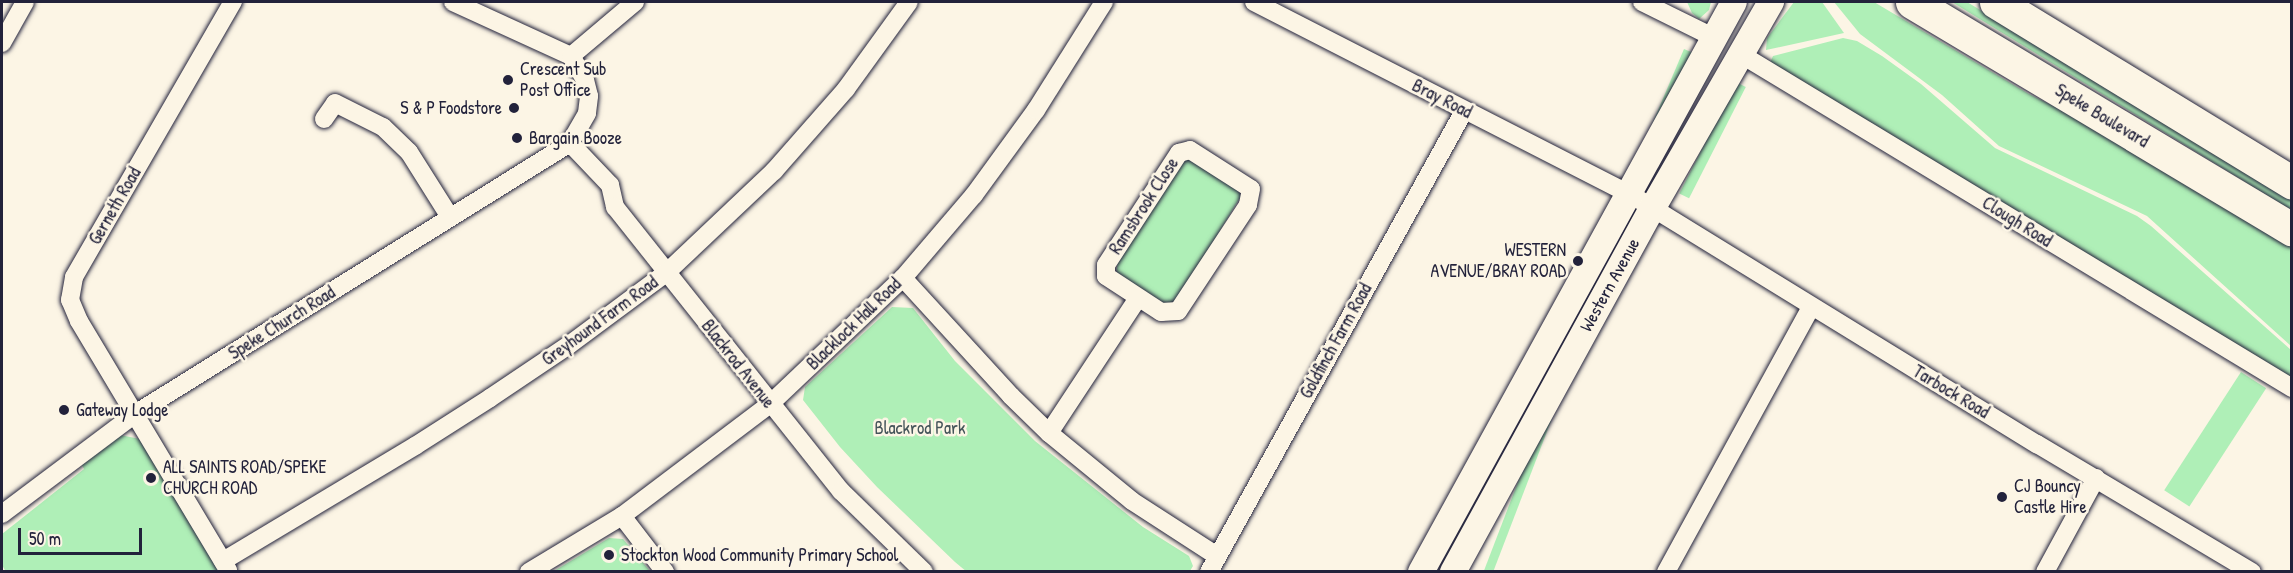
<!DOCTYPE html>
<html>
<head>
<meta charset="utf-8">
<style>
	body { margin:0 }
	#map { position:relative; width:2293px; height:573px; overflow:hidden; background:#fcf5e5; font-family:"Patrick Hand",sans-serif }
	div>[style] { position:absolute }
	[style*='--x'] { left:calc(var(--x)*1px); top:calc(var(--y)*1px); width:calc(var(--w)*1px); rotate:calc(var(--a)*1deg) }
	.green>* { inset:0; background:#afefb7; transform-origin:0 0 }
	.roads { filter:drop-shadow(0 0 2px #22223b) drop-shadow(0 0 2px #22223b) }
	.street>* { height:18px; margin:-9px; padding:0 9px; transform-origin:9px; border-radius:9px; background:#fcf5e5 }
	.secondary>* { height:26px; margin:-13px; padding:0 13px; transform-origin:13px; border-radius:13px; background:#fcf5e5 }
	.highway>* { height:33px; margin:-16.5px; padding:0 16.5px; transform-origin:16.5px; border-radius:16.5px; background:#fcf5e5 }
	.dots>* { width:16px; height:16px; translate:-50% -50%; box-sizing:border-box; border:3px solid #fcf5e5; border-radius:50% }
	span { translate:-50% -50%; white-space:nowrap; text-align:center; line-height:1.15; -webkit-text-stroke:5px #fcf5e5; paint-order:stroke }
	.poi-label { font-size:18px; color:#22223b }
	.left { translate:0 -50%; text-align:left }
	.right { translate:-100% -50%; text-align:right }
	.street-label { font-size:18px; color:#22223b }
	.park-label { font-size:18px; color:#45555a }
	.frame { position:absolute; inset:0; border:3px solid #22223b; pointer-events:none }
	.scale { position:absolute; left:18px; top:528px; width:124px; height:27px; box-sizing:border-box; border:3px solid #22223b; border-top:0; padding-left:8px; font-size:18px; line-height:21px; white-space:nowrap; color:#22223b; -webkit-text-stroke:4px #fcf5e5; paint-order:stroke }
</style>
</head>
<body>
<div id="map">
	<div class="green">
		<div style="clip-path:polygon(1687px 2px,1711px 2px,1709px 10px,1699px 19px,1692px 13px)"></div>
		<div style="clip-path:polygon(1794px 2px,1822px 2px,1844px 33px,1766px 50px,1767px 38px)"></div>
		<div style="clip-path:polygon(1834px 2px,1874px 2px,2029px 94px,2088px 123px,2291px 243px,2291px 346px,2147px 216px,1999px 146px,1942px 95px,1860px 34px)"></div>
		<div style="clip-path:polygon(1952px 2px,1967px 2px,2291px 198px,2291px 210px)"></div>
		<div style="clip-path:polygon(1843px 38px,1857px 41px,1882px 56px,1921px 84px,1995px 148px,2137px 216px,2151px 226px,2291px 350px,2291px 377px,2287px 379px,1769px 65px,1773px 56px)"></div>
		<div style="left:1684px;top:49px;width:13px;height:131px;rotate:23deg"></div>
		<div style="left:1736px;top:82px;width:11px;height:125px;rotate:27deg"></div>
		<div style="clip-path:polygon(1190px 158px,1238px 187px,1241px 196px,1179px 298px,1170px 304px,1159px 303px,1116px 274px,1118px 261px,1180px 162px)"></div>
		<div style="left:1594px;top:284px;width:9px;height:330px;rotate:21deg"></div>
		<div style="clip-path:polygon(892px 307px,913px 308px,955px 361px,1035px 441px,1143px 527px,1189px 556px,1193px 566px,1190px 571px,967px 572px,955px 562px,877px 487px,840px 447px,803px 400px,805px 387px)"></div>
		<div style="left:2241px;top:372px;width:30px;height:141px;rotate:33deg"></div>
		<div style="clip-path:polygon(120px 435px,140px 439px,219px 571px,6px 572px,2px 565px,2px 534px,84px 469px,81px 463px)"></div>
		<div style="clip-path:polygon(609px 538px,623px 539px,650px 571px,554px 571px)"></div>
	</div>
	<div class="roads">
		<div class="street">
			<div style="--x:453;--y:2;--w:130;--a:24.6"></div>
			<div style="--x:1254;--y:2;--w:422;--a:27.1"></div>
			<div style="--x:1630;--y:194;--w:478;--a:31.6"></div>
			<div style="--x:2037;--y:444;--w:250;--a:30.8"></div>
			<div style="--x:1642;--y:2;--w:81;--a:26.3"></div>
			<div style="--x:2;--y:43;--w:47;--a:-60.7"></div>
			<div style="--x:1742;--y:55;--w:643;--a:31.19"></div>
			<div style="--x:324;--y:119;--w:19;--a:-55"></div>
			<div style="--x:335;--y:103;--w:54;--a:26.6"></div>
			<div style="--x:383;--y:127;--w:36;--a:44"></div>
			<div style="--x:409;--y:152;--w:77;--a:57.8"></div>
			<div style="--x:570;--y:143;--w:58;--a:46.4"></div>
			<div style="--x:610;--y:185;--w:23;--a:77"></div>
			<div style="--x:615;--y:207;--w:363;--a:51.5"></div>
			<div style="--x:841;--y:491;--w:116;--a:44.3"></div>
			<div style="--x:1190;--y:150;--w:72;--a:32.6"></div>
			<div style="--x:1251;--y:189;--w:16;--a:101"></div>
			<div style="--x:1248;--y:205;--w:127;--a:123.4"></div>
			<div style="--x:1178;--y:311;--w:17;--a:177"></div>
			<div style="--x:1161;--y:312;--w:66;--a:-146.8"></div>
			<div style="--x:1106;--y:276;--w:11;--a:-90"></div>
			<div style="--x:1106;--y:265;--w:134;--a:-56.9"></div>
			<div style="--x:1179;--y:153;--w:11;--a:-15"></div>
			<div style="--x:903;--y:278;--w:160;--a:47.5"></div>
			<div style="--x:1011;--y:396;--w:53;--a:44.2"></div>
			<div style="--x:1049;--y:433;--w:107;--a:39.3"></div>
			<div style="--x:1132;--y:501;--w:101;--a:32.9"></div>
			<div style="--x:1049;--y:433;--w:162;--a:-56.6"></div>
			<div style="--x:2;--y:514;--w:166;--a:-36.9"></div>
			<div style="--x:135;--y:414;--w:513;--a:-31.92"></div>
			<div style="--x:570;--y:143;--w:34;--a:-60"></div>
			<div style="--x:587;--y:113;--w:17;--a:-83"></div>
			<div style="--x:589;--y:96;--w:16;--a:-104"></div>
			<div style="--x:585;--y:80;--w:28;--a:-120"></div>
			<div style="--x:571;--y:56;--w:84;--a:-40.2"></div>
			<div style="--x:622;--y:516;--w:71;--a:52.5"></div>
			<div style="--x:223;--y:561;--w:224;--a:-30.9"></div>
			<div style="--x:415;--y:446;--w:89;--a:-32.6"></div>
			<div style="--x:490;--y:398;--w:95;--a:-33.9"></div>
			<div style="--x:569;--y:345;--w:121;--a:-36.6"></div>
			<div style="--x:666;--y:273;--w:149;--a:-43.4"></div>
			<div style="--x:774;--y:171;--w:109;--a:-48.7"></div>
			<div style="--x:846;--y:89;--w:107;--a:-54.1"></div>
			<div style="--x:228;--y:570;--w:290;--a:-120.9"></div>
			<div style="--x:79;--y:321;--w:23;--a:-113"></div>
			<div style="--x:70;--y:300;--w:23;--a:-80"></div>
			<div style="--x:74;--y:277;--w:318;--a:-60"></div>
			<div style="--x:529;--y:572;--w:109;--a:-31.1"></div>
			<div style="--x:622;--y:516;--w:186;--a:-37.1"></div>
			<div style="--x:770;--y:404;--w:183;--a:-43.5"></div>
			<div style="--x:903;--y:278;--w:109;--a:-49.5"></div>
			<div style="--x:974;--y:195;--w:105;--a:-53.9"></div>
			<div style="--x:1036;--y:110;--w:128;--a:-57.8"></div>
			<div style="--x:1209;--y:572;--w:527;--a:-61.05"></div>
			<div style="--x:1666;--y:572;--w:302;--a:-61.3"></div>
			<div style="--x:2045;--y:572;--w:107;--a:-61.5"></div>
		</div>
		<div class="secondary">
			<div style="--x:1421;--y:572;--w:650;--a:-61.23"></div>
			<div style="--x:1453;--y:572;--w:414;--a:-61.3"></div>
			<div style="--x:1652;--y:209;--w:239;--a:-60.1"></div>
		</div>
		<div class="highway">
			<div style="--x:1912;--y:2;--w:443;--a:30.9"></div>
			<div style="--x:1996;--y:2;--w:347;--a:31.4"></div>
		</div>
	</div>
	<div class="dots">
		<div style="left:508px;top:80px;background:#22223b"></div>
		<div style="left:514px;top:108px;background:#22223b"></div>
		<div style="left:517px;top:138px;background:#22223b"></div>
		<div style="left:1578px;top:261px;background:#22223b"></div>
		<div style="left:64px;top:410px;background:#22223b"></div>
		<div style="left:151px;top:478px;background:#22223b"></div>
		<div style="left:2002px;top:497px;background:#22223b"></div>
		<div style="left:609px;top:555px;background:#22223b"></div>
	</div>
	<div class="poi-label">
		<span class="left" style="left:520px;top:80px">Crescent Sub<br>Post Office</span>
		<span class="right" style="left:502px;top:108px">S &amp; P Foodstore</span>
		<span class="left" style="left:529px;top:138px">Bargain Booze</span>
		<span class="right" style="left:1566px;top:261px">WESTERN<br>AVENUE/BRAY ROAD</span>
		<span class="left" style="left:76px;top:410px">Gateway Lodge</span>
		<span class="left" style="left:163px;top:478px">ALL SAINTS ROAD/SPEKE<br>CHURCH ROAD</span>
		<span class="left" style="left:2014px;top:497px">CJ Bouncy<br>Castle Hire</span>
		<span class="left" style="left:621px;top:555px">Stockton Wood Community Primary School</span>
	</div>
	<div class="street-label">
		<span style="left:1442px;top:99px;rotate:27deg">Bray Road</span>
		<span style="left:2102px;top:116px;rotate:31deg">Speke Boulevard</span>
		<span style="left:115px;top:206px;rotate:-60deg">Gerneth Road</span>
		<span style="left:1144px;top:206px;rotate:-57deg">Ramsbrook Close</span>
		<span style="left:2017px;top:222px;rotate:32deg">Clough Road</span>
		<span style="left:1610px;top:285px;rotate:-61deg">Western Avenue</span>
		<span style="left:600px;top:321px;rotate:-36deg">Greyhound Farm Road</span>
		<span style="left:282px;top:323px;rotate:-32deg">Speke Church Road</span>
		<span style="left:854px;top:324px;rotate:-44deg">Blacklock Hall Road</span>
		<span style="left:1336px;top:341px;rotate:-61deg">Goldfinch Farm Road</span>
		<span style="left:738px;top:364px;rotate:52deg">Blackrod Avenue</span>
		<span style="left:1951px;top:392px;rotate:31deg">Tarbock Road</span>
	</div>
	<div class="park-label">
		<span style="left:920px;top:428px">Blackrod Park</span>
	</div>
	<div class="frame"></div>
	<div class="scale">50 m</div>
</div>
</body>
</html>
